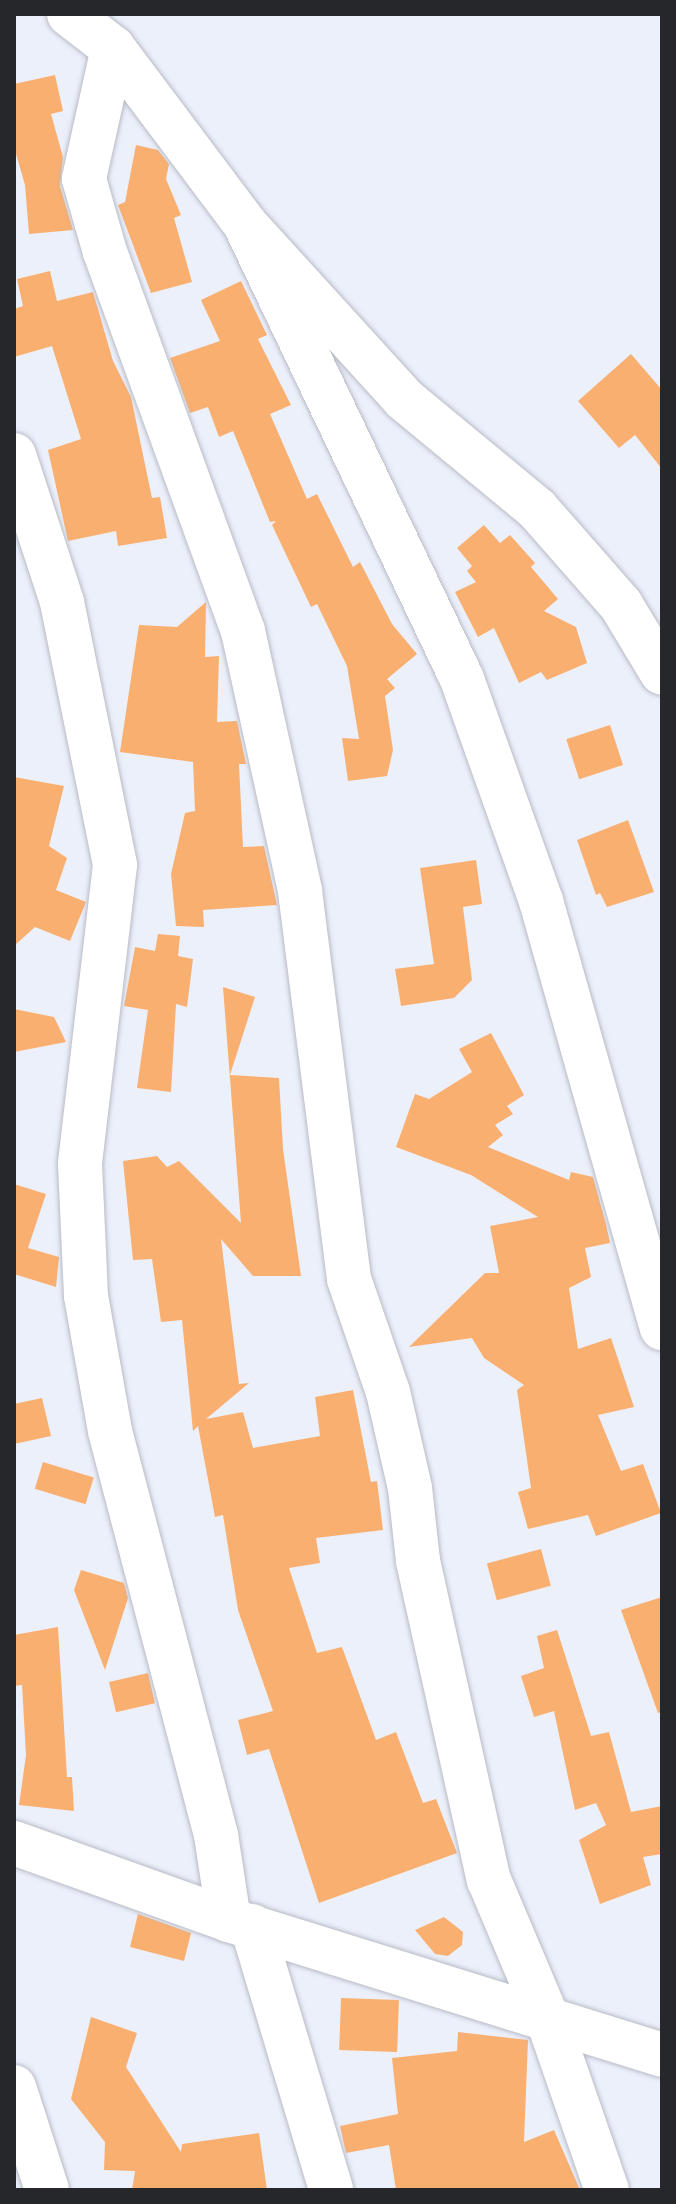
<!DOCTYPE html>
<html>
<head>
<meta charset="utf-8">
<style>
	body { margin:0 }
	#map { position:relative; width:676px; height:2204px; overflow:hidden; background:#ecf0fb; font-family:"Noto Sans",sans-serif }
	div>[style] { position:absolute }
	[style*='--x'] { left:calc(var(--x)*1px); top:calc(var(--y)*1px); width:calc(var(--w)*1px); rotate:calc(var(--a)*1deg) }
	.building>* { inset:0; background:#f9af70; transform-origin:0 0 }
	.roads { filter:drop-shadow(0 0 2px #b8bbc5) drop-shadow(0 0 2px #b8bbc5) }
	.minor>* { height:44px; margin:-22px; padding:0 22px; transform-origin:22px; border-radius:22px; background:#fff }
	span { translate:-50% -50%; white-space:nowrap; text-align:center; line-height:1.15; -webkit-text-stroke:6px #ecf0fb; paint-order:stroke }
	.frame { position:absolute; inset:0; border:16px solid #26272b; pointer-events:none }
</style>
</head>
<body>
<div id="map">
	<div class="building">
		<div style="clip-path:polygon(55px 75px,63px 111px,51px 114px,63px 157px,60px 186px,73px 230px,29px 234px,25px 185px,14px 147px,14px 84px)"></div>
		<div style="clip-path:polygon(136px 145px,158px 150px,169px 164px,166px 179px,181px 215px,174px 218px,192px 282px,151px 293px,118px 205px,125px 202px)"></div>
		<div style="clip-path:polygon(50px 271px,57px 301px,93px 292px,113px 361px,131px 397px,152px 498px,160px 497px,167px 538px,118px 546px,116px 531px,68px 541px,48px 450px,81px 439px,52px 346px,14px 357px,14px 309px,23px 306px,17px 279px)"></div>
		<div style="clip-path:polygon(241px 281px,267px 335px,258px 339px,291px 405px,270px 414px,307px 499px,317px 494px,353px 567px,360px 562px,392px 624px,417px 654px,387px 679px,395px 688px,385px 696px,393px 750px,387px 776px,348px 781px,342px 738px,359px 739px,347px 666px,317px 604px,311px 607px,272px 525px,276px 521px,270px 522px,233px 431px,219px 437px,208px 407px,190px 413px,170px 358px,220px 341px,201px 300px)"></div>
		<div style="clip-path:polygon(631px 354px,662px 390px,662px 469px,635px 435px,619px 448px,578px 401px)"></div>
		<div style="clip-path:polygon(484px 525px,500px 543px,510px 535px,535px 563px,531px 567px,558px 599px,544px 611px,576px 627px,587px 663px,547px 680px,541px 672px,519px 683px,494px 628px,478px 637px,455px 592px,476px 582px,467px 571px,472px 566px,457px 548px)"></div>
		<div style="clip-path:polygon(206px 602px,205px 657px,219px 656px,217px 722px,237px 721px,246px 764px,239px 764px,243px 847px,264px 846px,277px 905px,203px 910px,204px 927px,176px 926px,171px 874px,185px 813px,195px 811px,193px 762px,120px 752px,139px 625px,177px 627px)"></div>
		<div style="left:610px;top:725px;width:42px;height:46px;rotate:72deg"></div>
		<div style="clip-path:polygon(14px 777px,64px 786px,49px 846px,67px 858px,56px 890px,86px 902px,70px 941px,35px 927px,14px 946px)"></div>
		<div style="clip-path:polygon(628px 820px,654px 892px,607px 907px,600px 893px,596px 895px,577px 840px)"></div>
		<div style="clip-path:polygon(476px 860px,482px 904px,463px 907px,472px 980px,454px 998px,401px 1006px,395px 969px,434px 964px,420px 868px)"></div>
		<div style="clip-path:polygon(158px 934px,180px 936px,178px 956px,193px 959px,187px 1007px,176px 1004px,171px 1092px,137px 1088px,148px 1010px,124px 1006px,135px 947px,155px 951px)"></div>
		<div style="clip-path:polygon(223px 987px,255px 997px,230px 1075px,279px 1078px,283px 1149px,301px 1276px,253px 1276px,221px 1239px,239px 1384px,249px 1383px,206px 1419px,243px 1412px,253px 1448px,320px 1436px,315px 1397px,353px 1390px,371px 1482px,377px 1481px,383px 1530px,316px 1538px,320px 1563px,289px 1568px,317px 1653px,342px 1647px,376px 1740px,396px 1732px,423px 1803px,436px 1799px,457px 1853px,319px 1903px,269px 1749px,247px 1755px,238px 1720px,273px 1711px,238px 1610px,223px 1515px,215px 1517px,198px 1426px,193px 1431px,182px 1320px,161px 1322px,152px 1259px,133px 1260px,123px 1161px,157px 1156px,167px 1167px,179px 1161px,241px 1223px)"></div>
		<div style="clip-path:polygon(14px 1009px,54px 1017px,66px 1042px,14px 1052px)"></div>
		<div style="clip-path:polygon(491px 1033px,524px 1095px,507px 1106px,513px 1114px,495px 1125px,503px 1135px,488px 1147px,569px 1180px,571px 1172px,593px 1177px,606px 1224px,610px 1243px,585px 1248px,591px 1277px,569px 1288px,578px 1349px,611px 1338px,634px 1407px,598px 1415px,621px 1471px,643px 1464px,661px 1513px,596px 1536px,588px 1515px,528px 1529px,518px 1492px,531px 1488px,517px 1390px,524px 1385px,484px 1358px,472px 1338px,409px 1347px,485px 1273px,499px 1273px,490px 1226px,538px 1217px,471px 1175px,396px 1147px,415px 1094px,429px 1099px,472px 1072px,459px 1049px)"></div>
		<div style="clip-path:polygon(14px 1184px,46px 1194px,28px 1248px,59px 1257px,56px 1287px,14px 1274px)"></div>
		<div style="clip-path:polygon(42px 1398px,51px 1436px,14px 1444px,14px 1404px)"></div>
		<div style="left:43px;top:1462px;width:53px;height:28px;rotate:17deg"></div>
		<div style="left:541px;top:1549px;width:38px;height:56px;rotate:75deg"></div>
		<div style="clip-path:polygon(81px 1570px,124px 1583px,128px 1598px,105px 1670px,74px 1590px)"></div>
		<div style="clip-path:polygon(662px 1597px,662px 1712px,658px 1713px,621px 1610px)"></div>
		<div style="clip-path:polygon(58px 1627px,67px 1777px,72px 1777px,74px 1811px,19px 1805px,26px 1755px,22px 1685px,14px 1686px,14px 1635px)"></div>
		<div style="clip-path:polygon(557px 1630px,591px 1736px,609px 1732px,631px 1812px,662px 1806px,662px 1854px,643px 1857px,651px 1885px,600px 1904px,579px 1840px,606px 1825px,596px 1803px,575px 1810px,554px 1711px,534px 1717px,521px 1676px,544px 1668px,537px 1636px)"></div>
		<div style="left:148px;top:1673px;width:31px;height:40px;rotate:77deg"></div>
		<div style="clip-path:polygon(138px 1914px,191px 1933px,184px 1961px,130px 1947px)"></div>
		<div style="clip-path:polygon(444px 1917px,463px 1932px,462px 1945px,448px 1956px,435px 1954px,415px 1930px)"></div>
		<div style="left:341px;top:1998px;width:58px;height:52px;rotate:2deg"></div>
		<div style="clip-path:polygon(91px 2017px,137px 2033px,126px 2067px,181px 2152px,182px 2144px,259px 2133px,267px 2190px,132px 2190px,135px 2171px,104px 2170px,105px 2142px,71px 2099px)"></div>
		<div style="clip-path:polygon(458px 2032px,528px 2040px,524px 2142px,554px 2130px,580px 2190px,396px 2190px,389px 2145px,346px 2153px,340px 2126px,398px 2114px,392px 2058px,457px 2051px)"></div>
	</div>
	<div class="roads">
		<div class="minor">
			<div style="--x:69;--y:14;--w:56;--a:37.7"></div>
			<div style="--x:113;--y:48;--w:220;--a:53.1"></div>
			<div style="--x:245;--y:224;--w:236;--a:47.7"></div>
			<div style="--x:404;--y:399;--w:173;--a:39.6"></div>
			<div style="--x:537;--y:509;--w:128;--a:48.8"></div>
			<div style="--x:621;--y:605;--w:79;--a:58.9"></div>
			<div style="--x:113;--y:48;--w:134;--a:102.5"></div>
			<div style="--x:84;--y:179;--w:76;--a:74"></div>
			<div style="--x:105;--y:252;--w:403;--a:70"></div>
			<div style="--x:243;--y:631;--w:266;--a:77.6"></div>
			<div style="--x:300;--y:891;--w:391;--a:82.8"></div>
			<div style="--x:349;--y:1279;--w:120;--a:71"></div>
			<div style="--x:388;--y:1392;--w:98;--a:77.1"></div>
			<div style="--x:410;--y:1488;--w:73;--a:83.7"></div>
			<div style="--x:418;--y:1561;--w:327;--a:77.5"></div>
			<div style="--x:489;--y:1880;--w:149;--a:67.1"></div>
			<div style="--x:547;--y:2017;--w:183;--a:70.9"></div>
			<div style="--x:245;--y:224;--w:504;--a:64.5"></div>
			<div style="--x:462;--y:679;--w:236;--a:70.4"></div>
			<div style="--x:541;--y:901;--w:444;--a:74.2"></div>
			<div style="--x:14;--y:455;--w:155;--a:71.9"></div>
			<div style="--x:62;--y:602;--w:268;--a:78.6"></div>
			<div style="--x:115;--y:865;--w:301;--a:96.7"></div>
			<div style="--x:80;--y:1164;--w:132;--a:87.4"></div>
			<div style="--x:86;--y:1296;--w:137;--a:79.9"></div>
			<div style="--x:110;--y:1431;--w:418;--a:75.3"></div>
			<div style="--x:216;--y:1835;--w:86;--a:81.3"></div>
			<div style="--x:14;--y:1843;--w:228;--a:19.7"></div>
			<div style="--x:229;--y:1920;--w:454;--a:17.3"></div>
			<div style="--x:252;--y:1926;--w:276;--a:73.3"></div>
			<div style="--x:14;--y:2087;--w:108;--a:72.2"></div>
		</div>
	</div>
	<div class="frame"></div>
</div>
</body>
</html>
